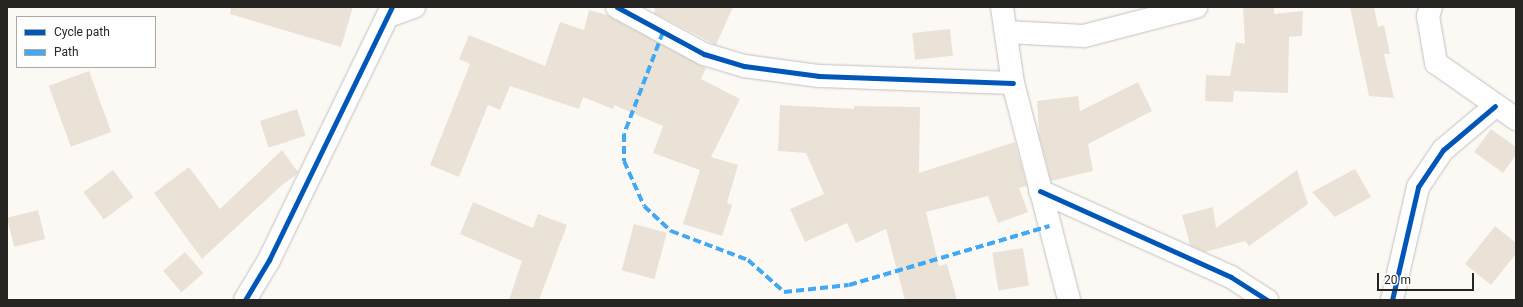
<!DOCTYPE html>
<html>
<head>
<meta charset="utf-8">
<style>
	body { margin:0 }
	#map { position:relative; width:1523px; height:307px; overflow:hidden; background:#fcf9f5; font-family:Roboto,sans-serif }
	div>[style] { position:absolute }
	[style*='--x'] { left:calc(var(--x)*1px); top:calc(var(--y)*1px); width:calc(var(--w)*1px); rotate:calc(var(--a)*1deg) }
	.building>* { inset:0; background:#eae2d7; transform-origin:0 0 }
	.roads { filter:drop-shadow(0 0 1px #c2c0bd) drop-shadow(0 0 1px #c2c0bd) }
	.minor>* { height:22px; margin:-11px; padding:0 11px; transform-origin:11px; border-radius:11px; background:#fffefe }
	.quiet>* { height:4px; margin-top:-2px; transform-origin:0; background:repeating-linear-gradient(90deg,#3fa9f5 0 8px,transparent 0 12px) }
	.cycleway>* { height:5px; margin:-2.5px; padding:0 2.5px; transform-origin:2.5px; border-radius:2.5px; background:#0057b8 }
	span { translate:-50% -50%; white-space:nowrap; text-align:center; line-height:1.15; -webkit-text-stroke:4px #fff; paint-order:stroke }
	.frame { position:absolute; inset:0; border:8px solid #272521; pointer-events:none }
	.legend { position:absolute; left:16px; top:16px; width:140px; height:52px; box-sizing:border-box; background:#fff; border:1px solid #a9a8a6; margin:0; padding:5px 7px; list-style:none; font-size:12px; color:#272521 }
	.legend li { display:flex; align-items:center; gap:8px; height:20px }
	.legend b { width:20px; border:1px solid #a9a8a6 }
	.scale { position:absolute; left:1377px; top:273px; width:97px; height:18px; box-sizing:border-box; border:2px solid #272521; border-top:0; padding-left:5px; font-size:12px; line-height:14px; white-space:nowrap; color:#272521; -webkit-text-stroke:3px #fff; paint-order:stroke }
</style>
</head>
<body>
<div id="map">
	<div class="building">
		<div style="clip-path:polygon(231px 7px,353px 7px,341px 47px,230px 14px)"></div>
		<div style="clip-path:polygon(655px 7px,733px 7px,716px 45px,654px 13px)"></div>
		<div style="clip-path:polygon(1243px 7px,1274px 7px,1274px 14px,1303px 11px,1302px 36px,1289px 37px,1288px 93px,1234px 91px,1233px 102px,1205px 101px,1206px 75px,1230px 76px,1236px 42px,1245px 44px)"></div>
		<div style="clip-path:polygon(1350px 7px,1374px 7px,1378px 27px,1384px 25px,1390px 54px,1384px 54px,1394px 98px,1369px 96px)"></div>
		<div style="clip-path:polygon(589px 10px,607px 15px,706px 68px,701px 79px,740px 99px,711px 157px,738px 165px,727px 203px,732px 205px,722px 236px,683px 224px,700px 170px,653px 153px,663px 126px,614px 105px,613px 109px,583px 97px,579px 109px,510px 86px,500px 110px,488px 105px,459px 177px,430px 165px,470px 64px,459px 59px,469px 35px,545px 66px,560px 22px,584px 30px)"></div>
		<div style="left:950px;top:29px;width:27px;height:38px;rotate:84deg"></div>
		<div style="left:89px;top:71px;width:65px;height:43px;rotate:70deg"></div>
		<div style="clip-path:polygon(1138px 82px,1152px 111px,1088px 144px,1093px 171px,1051px 181px,1039px 135px,1037px 101px,1078px 96px,1080px 111px)"></div>
		<div style="clip-path:polygon(780px 105px,854px 109px,854px 106px,920px 107px,919px 173px,1015px 142px,1027px 186px,1019px 188px,1028px 212px,998px 223px,988px 196px,926px 212px,939px 266px,947px 264px,957px 300px,905px 300px,886px 229px,856px 243px,847px 223px,805px 242px,790px 209px,824px 194px,806px 153px,778px 151px)"></div>
		<div style="left:297px;top:109px;width:28px;height:39px;rotate:72deg"></div>
		<div style="clip-path:polygon(1491px 129px,1516px 147px,1516px 155px,1503px 173px,1474px 152px)"></div>
		<div style="clip-path:polygon(282px 150px,298px 172px,296px 175px,282px 185px,202px 259px,154px 193px,189px 167px,220px 209px)"></div>
		<div style="clip-path:polygon(1355px 169px,1371px 197px,1335px 217px,1312px 192px)"></div>
		<div style="left:113px;top:170px;width:34px;height:37px;rotate:53deg"></div>
		<div style="clip-path:polygon(1297px 170px,1308px 204px,1249px 246px,1245px 241px,1205px 252px,1190px 245px,1182px 215px,1213px 207px,1216px 228px)"></div>
		<div style="clip-path:polygon(473px 202px,533px 228px,538px 214px,567px 225px,539px 300px,509px 300px,522px 261px,460px 234px)"></div>
		<div style="left:38px;top:210px;width:30px;height:32px;rotate:76deg"></div>
		<div style="left:634px;top:224px;width:34px;height:48px;rotate:15deg"></div>
		<div style="clip-path:polygon(1495px 226px,1516px 243px,1516px 254px,1491px 285px,1465px 264px)"></div>
		<div style="left:1023px;top:248px;width:38px;height:31px;rotate:81deg"></div>
		<div style="left:185px;top:252px;width:28px;height:29px;rotate:49deg"></div>
	</div>
	<div class="roads">
		<div class="minor">
			<div style="--x:617;--y:7;--w:99;--a:28.4"></div>
			<div style="--x:704;--y:54;--w:42;--a:16.7"></div>
			<div style="--x:744;--y:66;--w:76;--a:7.6"></div>
			<div style="--x:819;--y:76;--w:194;--a:2.1"></div>
			<div style="--x:1002;--y:7;--w:77;--a:81.8"></div>
			<div style="--x:1013;--y:83;--w:224;--a:75.5"></div>
			<div style="--x:1431;--y:7;--w:9;--a:108"></div>
			<div style="--x:1428;--y:16;--w:48;--a:80.3"></div>
			<div style="--x:1436;--y:63;--w:98;--a:35"></div>
			<div style="--x:389;--y:16;--w:27;--a:-20"></div>
			<div style="--x:1006;--y:32;--w:78;--a:2.9"></div>
			<div style="--x:1084;--y:36;--w:116;--a:-14.5"></div>
			<div style="--x:1040;--y:191;--w:209;--a:24.2"></div>
			<div style="--x:1231;--y:277;--w:43;--a:32.6"></div>
			<div style="--x:245;--y:300;--w:47;--a:-59"></div>
			<div style="--x:269;--y:260;--w:281;--a:-64.1"></div>
			<div style="--x:1392;--y:300;--w:116;--a:-77"></div>
			<div style="--x:1418;--y:187;--w:45;--a:-56"></div>
			<div style="--x:1443;--y:150;--w:68;--a:-40.2"></div>
		</div>
	</div>
	<div class="quiet">
		<div style="--x:663;--y:32;--w:109;--a:110.9"></div>
		<div style="--x:624;--y:134;--w:27;--a:90"></div>
		<div style="--x:624;--y:161;--w:49;--a:66"></div>
		<div style="--x:644;--y:206;--w:37;--a:43"></div>
		<div style="--x:671;--y:231;--w:82;--a:20.6"></div>
		<div style="--x:748;--y:260;--w:48;--a:41.6"></div>
		<div style="--x:784;--y:292;--w:65;--a:-6.1"></div>
		<div style="--x:849;--y:285;--w:209;--a:-16.4"></div>
	</div>
	<div class="cycleway">
		<div style="--x:617;--y:7;--w:99;--a:28.4"></div>
		<div style="--x:704;--y:54;--w:42;--a:16.7"></div>
		<div style="--x:744;--y:66;--w:76;--a:7.6"></div>
		<div style="--x:819;--y:76;--w:194;--a:2.1"></div>
		<div style="--x:1040;--y:191;--w:209;--a:24.2"></div>
		<div style="--x:1231;--y:277;--w:43;--a:32.6"></div>
		<div style="--x:245;--y:300;--w:47;--a:-59"></div>
		<div style="--x:269;--y:260;--w:281;--a:-64.1"></div>
		<div style="--x:1392;--y:300;--w:116;--a:-77"></div>
		<div style="--x:1418;--y:187;--w:45;--a:-56"></div>
		<div style="--x:1443;--y:150;--w:68;--a:-40.2"></div>
	</div>
	<div class="frame"></div>
	<ul class="legend">
	<li><b style="height:5px;background:#0057b8"></b>Cycle path</li>
	<li><b style="height:5px;background:#3fa9f5"></b>Path</li>
	</ul>
	<div class="scale">20 m</div>
</div>
</body>
</html>
